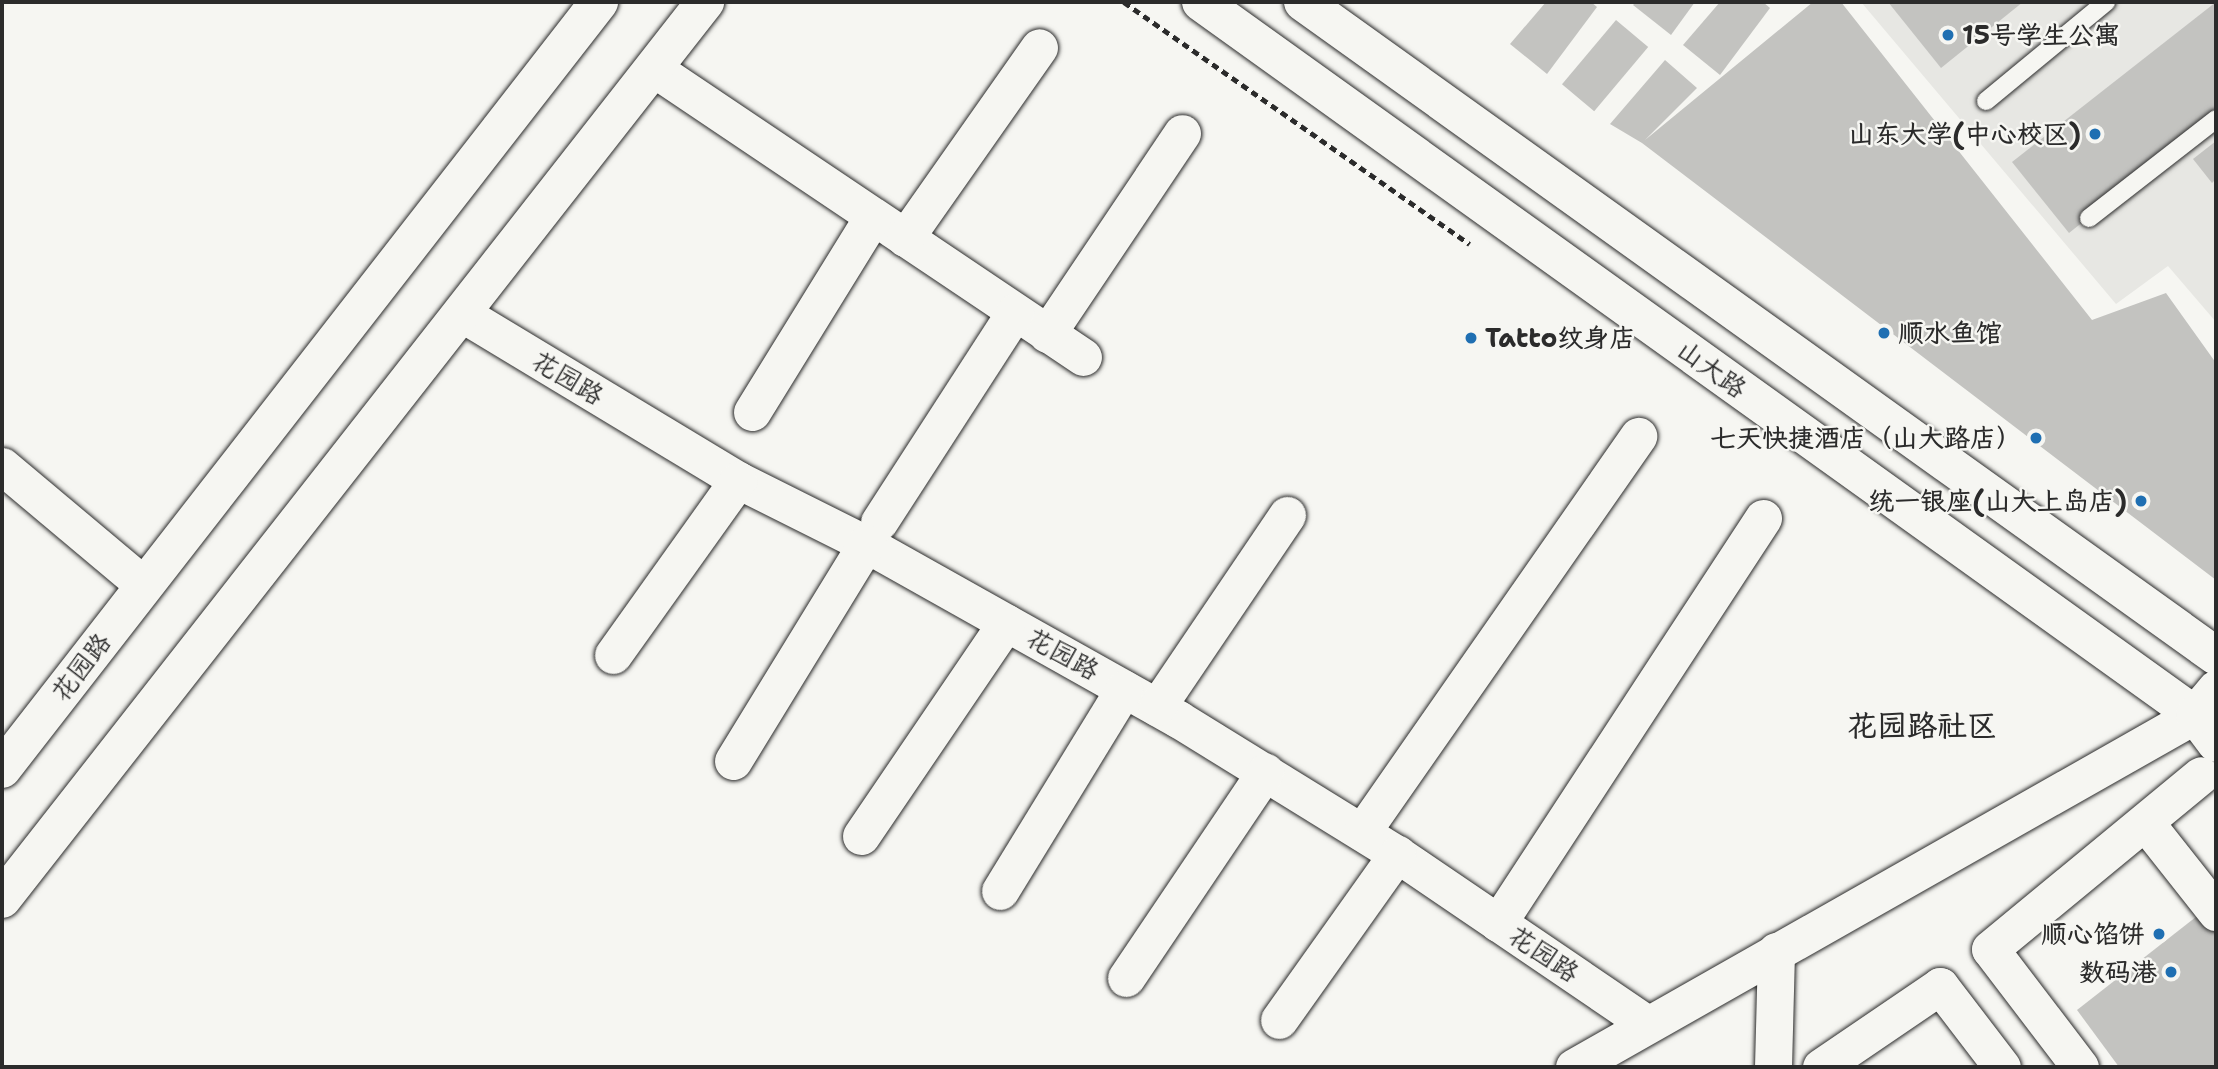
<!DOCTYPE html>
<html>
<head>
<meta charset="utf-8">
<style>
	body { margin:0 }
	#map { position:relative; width:2218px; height:1069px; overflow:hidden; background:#f6f6f2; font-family:"Shantell Sans","LXGW WenKai TC",sans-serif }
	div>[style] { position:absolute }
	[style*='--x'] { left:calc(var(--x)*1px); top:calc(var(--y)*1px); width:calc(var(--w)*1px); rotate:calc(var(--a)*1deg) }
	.built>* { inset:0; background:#e7e7e3 }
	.building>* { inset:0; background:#c3c3c0; transform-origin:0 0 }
	.path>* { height:4.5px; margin-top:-2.25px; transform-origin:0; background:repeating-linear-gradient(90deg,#2b2b2b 0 7px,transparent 0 12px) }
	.roads { filter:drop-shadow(0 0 2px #2b2b2b) drop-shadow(0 0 2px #2b2b2b) }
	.lane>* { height:18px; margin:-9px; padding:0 9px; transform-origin:9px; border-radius:9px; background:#f6f6f2 }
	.street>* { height:37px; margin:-18.5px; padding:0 18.5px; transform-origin:18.5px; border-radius:18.5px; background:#f6f6f2 }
	.secondary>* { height:38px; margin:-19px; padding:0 19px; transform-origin:19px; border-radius:19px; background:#f6f6f2 }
	.primary>* { height:38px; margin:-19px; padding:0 19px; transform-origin:19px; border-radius:19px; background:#f6f6f2 }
	.dots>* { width:19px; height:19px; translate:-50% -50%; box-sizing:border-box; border:4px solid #f6f6f2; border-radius:50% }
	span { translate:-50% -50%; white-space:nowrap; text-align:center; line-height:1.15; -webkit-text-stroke:5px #f6f6f2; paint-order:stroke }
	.poi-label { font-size:26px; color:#2b2b2b; font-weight:700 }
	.left { translate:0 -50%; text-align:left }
	.right { translate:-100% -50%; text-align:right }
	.street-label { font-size:26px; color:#2b2b2b }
	.quarter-label { font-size:30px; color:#2b2b2b; font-weight:700 }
	.frame { position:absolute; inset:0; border:4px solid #2b2b2b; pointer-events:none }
</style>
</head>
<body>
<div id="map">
	<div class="built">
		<div style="clip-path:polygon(1861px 2px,2216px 2px,2216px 322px,2168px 266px,2116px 304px)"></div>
	</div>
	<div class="building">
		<div style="clip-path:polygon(1546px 2px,1591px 2px,1597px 7px,1547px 74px,1510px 44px)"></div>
		<div style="clip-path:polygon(1636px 2px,1695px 2px,1671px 35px,1633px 5px)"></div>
		<div style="clip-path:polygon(1720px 2px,1763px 2px,1770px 8px,1720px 75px,1683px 45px)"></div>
		<div style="clip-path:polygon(1813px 2px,1841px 2px,2092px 320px,2166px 293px,2216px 363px,2216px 580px,1642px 143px,1610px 124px,1665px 60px,1697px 88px,1645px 140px)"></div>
		<div style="clip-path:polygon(1888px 2px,2023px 2px,1941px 68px)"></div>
		<div style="clip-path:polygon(2216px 2px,2216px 116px,2069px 233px,2012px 162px)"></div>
		<div style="left:1616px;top:20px;width:42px;height:84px;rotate:40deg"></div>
		<div style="clip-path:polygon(2216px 141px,2216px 179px,2212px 183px,2193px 159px)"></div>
		<div style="clip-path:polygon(2201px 913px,2216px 933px,2216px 1067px,2119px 1067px,2077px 1010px)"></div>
	</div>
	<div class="path">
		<div style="--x:1124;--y:2;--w:422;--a:35"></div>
	</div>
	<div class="roads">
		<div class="lane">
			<div style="--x:1986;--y:101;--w:156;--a:-39.5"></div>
			<div style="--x:2089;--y:218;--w:161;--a:-37.9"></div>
		</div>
		<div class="street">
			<div style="--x:653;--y:68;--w:518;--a:33.9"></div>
			<div style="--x:905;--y:238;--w:233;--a:-54.9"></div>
			<div style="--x:461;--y:313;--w:323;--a:31.1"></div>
			<div style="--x:738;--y:480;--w:143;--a:26.6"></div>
			<div style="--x:866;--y:544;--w:358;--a:29.3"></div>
			<div style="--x:1178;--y:719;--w:257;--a:31.7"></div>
			<div style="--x:1397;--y:854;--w:302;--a:34.2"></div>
			<div style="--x:1047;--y:334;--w:242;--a:-56.1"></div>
			<div style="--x:752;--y:412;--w:228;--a:-58.3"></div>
			<div style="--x:2;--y:466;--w:185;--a:40"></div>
			<div style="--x:879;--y:522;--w:250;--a:-57.1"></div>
			<div style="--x:613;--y:655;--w:215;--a:-54.5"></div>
			<div style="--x:1157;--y:707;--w:232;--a:-55.9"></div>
			<div style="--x:733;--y:761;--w:255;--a:-58.5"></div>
			<div style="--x:2145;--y:822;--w:115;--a:51.7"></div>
			<div style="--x:1362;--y:832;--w:483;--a:-55.1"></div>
			<div style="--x:861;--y:836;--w:258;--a:-55.8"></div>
			<div style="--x:1000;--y:891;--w:237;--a:-58.5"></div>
			<div style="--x:1498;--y:923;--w:484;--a:-56.8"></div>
			<div style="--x:1126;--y:978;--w:249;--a:-56"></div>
			<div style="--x:1279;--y:1020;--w:204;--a:-54.6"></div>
			<div style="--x:1574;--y:1067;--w:714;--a:-29.55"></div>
			<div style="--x:1773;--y:1067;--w:116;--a:-88.5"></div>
			<div style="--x:1821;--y:1067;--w:144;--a:-34.2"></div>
			<div style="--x:1940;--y:986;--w:102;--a:52.6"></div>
			<div style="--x:2080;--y:1067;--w:148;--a:-127.3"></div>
			<div style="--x:1990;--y:949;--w:273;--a:-39.5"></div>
		</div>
		<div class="secondary">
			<div style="--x:1201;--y:2;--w:1223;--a:35.65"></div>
			<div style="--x:2195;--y:715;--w:35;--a:53"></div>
			<div style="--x:1303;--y:2;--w:1123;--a:35.61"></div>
			<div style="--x:2195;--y:715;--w:33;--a:-50"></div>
		</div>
		<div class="primary">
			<div style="--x:2;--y:769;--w:972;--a:-52.1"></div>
			<div style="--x:2;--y:899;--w:1140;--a:-51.91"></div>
		</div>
	</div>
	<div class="dots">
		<div style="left:1948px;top:35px;background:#1f6fb2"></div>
		<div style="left:2095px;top:134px;background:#1f6fb2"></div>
		<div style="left:1884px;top:333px;background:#1f6fb2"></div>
		<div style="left:1471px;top:338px;background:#1f6fb2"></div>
		<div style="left:2036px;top:438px;background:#1f6fb2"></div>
		<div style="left:2141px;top:501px;background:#1f6fb2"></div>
		<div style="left:2159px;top:934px;background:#1f6fb2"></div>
		<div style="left:2171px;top:972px;background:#1f6fb2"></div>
	</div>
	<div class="poi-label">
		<span class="left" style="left:1962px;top:35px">15号学生公寓</span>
		<span class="right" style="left:2081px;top:134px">山东大学(中心校区)</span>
		<span class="left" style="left:1898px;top:333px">顺水鱼馆</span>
		<span class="left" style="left:1485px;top:338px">Tatto纹身店</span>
		<span class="right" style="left:2022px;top:438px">七天快捷酒店（山大路店）</span>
		<span class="right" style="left:2127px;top:501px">统一银座(山大上岛店)</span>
		<span class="right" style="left:2145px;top:934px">顺心馅饼</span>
		<span class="right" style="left:2157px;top:972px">数码港</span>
	</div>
	<div class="street-label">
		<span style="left:1712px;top:369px;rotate:36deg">山大路</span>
		<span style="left:568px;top:378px;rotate:31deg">花园路</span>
		<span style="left:1063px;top:654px;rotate:29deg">花园路</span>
		<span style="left:81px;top:667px;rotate:-52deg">花园路</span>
		<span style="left:1544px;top:954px;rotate:34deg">花园路</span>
	</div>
	<div class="quarter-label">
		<span style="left:1922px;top:726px">花园路社区</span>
	</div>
	<div class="frame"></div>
</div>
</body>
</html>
